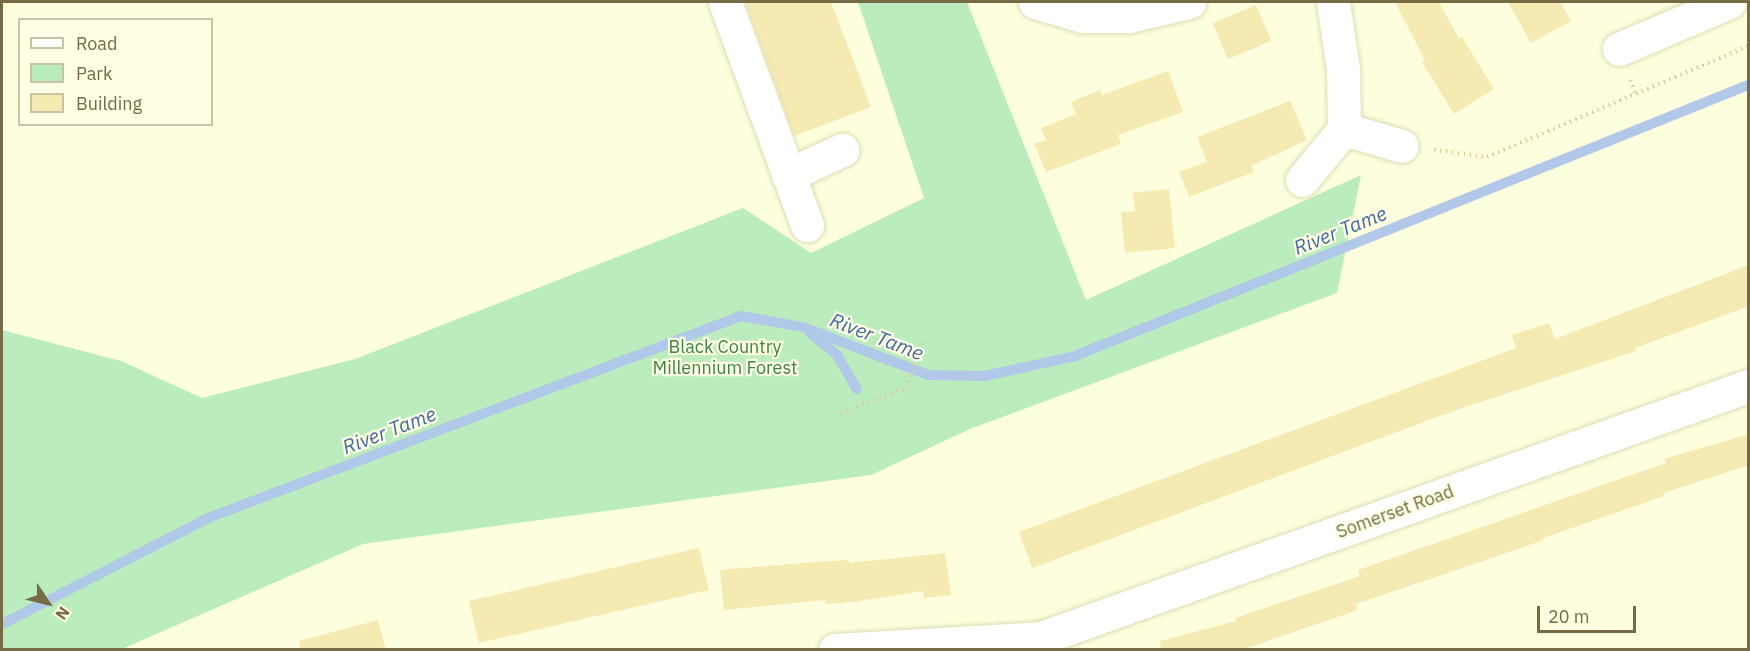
<!DOCTYPE html>
<html>
<head>
<meta charset="utf-8">
<style>
	body { margin:0 }
	#map { position:relative; width:1750px; height:651px; overflow:hidden; background:#fdfedd; font-family:"IBM Plex Sans",sans-serif }
	div>[style] { position:absolute }
	[style*='--x'] { left:calc(var(--x)*1px); top:calc(var(--y)*1px); width:calc(var(--w)*1px); rotate:calc(var(--a)*1deg) }
	.green>* { inset:0; background:#bbecbd }
	.stream>* { height:10px; margin:-5px; padding:0 5px; transform-origin:5px; border-radius:5px; background:#b1c8e9 }
	.building>* { inset:0; background:#f6eab3; transform-origin:0 0 }
	.path>* { height:4px; margin-top:-2px; transform-origin:0; background:repeating-linear-gradient(90deg,#dace96 0 1.5px,transparent 0 6px) }
	.roads { filter:drop-shadow(0 0 2px #dfdcb6) drop-shadow(0 0 2px #dfdcb6) }
	.minor>* { height:33px; margin:-16.5px; padding:0 16.5px; transform-origin:16.5px; border-radius:16.5px; background:#fff }
	span { translate:-50% -50%; white-space:nowrap; text-align:center; line-height:1.15; -webkit-text-stroke:4.5px #feffe5; paint-order:stroke }
	.park-label { font-size:18px; color:#3e8247 }
	.street-label { font-size:18px; color:#756b44 }
	.water-label { font-size:20px; color:#4469a1; font-style:italic }
	.frame { position:absolute; inset:0; border:3px solid #756b44; pointer-events:none }
	.legend { position:absolute; left:18px; top:18px; width:195px; height:108px; box-sizing:border-box; background:#feffe5; border:2px solid #c7c4a5; margin:0; padding:8px 10px; list-style:none; font-size:18px; color:#756b44 }
	.legend li { display:flex; align-items:center; gap:12px; height:30px }
	.legend b { width:30px; border:2px solid #c7c4a5 }
	.north { position:absolute; left:18px; top:573px; width:60px; height:60px; -webkit-text-stroke:4px #feffe5; paint-order:stroke; rotate:125deg; font-size:16px; font-weight:700; line-height:24px; text-align:center; color:#756b44 }
	.north::after { content:''; display:block; margin:auto; width:21px; height:27px; background:#756b44; clip-path:polygon(50% 0,100% 100%,50% 72%,0 100%) }
	.scale { position:absolute; left:1537px; top:606px; width:99px; height:27px; box-sizing:border-box; border:3px solid #756b44; border-top:0; padding-left:8px; font-size:18px; line-height:21px; white-space:nowrap; color:#756b44; -webkit-text-stroke:4px #feffe5; paint-order:stroke }
</style>
</head>
<body>
<div id="map">
	<div class="green">
		<div style="clip-path:polygon(858px 2px,967px 2px,1086px 300px,1361px 175px,1337px 293px,970px 429px,871px 475px,363px 544px,122px 649px,2px 649px,2px 330px,121px 361px,202px 398px,355px 359px,743px 208px,811px 253px,924px 198px)"></div>
	</div>
	<div class="stream">
		<div style="--x:810;--y:333;--w:35;--a:39"></div>
		<div style="--x:837;--y:355;--w:39;--a:60"></div>
		<div style="--x:2;--y:624;--w:232;--a:-27.2"></div>
		<div style="--x:208;--y:518;--w:570;--a:-20.76"></div>
		<div style="--x:741;--y:316;--w:63;--a:10.1"></div>
		<div style="--x:803;--y:327;--w:134;--a:21"></div>
		<div style="--x:928;--y:375;--w:57;--a:1"></div>
		<div style="--x:985;--y:376;--w:92;--a:-12.5"></div>
		<div style="--x:1075;--y:356;--w:726;--a:-21.93"></div>
	</div>
	<div class="building">
		<div style="clip-path:polygon(745px 2px,831px 2px,871px 107px,794px 136px)"></div>
		<div style="clip-path:polygon(1395px 2px,1439px 2px,1459px 39px,1462px 37px,1494px 89px,1454px 114px,1422px 62px,1425px 60px)"></div>
		<div style="clip-path:polygon(1508px 2px,1560px 2px,1571px 21px,1531px 43px)"></div>
		<div style="left:1256px;top:5px;width:39px;height:47px;rotate:67deg"></div>
		<div style="clip-path:polygon(1168px 71px,1183px 112px,1118px 135px,1121px 144px,1046px 172px,1034px 144px,1046px 140px,1041px 128px,1076px 114px,1071px 102px,1100px 90px,1102px 95px)"></div>
		<div style="clip-path:polygon(1290px 101px,1307px 140px,1251px 166px,1254px 172px,1189px 197px,1179px 172px,1207px 162px,1197px 137px)"></div>
		<div style="clip-path:polygon(1169px 189px,1175px 248px,1125px 253px,1121px 212px,1135px 211px,1133px 193px)"></div>
		<div style="clip-path:polygon(1749px 265px,1749px 306px,1635px 348px,1636px 351px,1456px 410px,1032px 568px,1019px 532px,1516px 348px,1512px 335px,1549px 323px,1555px 339px)"></div>
		<div style="clip-path:polygon(1749px 434px,1749px 465px,1663px 493px,1664px 496px,1543px 538px,1544px 540px,1356px 604px,1358px 610px,1241px 650px,1161px 650px,1160px 641px,1236px 621px,1235px 618px,1360px 576px,1358px 570px,1666px 463px,1664px 459px)"></div>
		<div style="left:699px;top:548px;width:43px;height:236px;rotate:77deg"></div>
		<div style="clip-path:polygon(945px 553px,951px 595px,924px 598px,923px 591px,852px 602px,825px 604px,825px 600px,724px 610px,720px 570px,815px 562px,849px 560px,849px 563px)"></div>
		<div style="clip-path:polygon(378px 620px,386px 650px,300px 650px,299px 641px)"></div>
	</div>
	<div class="path">
		<div style="--x:1630;--y:80;--w:14;--a:69"></div>
		<div style="--x:1434;--y:150;--w:53;--a:7.5"></div>
		<div style="--x:1487;--y:157;--w:284;--a:-23"></div>
		<div style="--x:840;--y:413;--w:71;--a:-20.7"></div>
		<div style="--x:906;--y:388;--w:53;--a:-70.2"></div>
	</div>
	<div class="roads">
		<div class="minor">
			<div style="--x:725;--y:2;--w:238;--a:69.8"></div>
			<div style="--x:1035;--y:2;--w:49;--a:16.6"></div>
			<div style="--x:1082;--y:16;--w:47;--a:0"></div>
			<div style="--x:1129;--y:16;--w:62;--a:-13.1"></div>
			<div style="--x:1333;--y:2;--w:68;--a:81.5"></div>
			<div style="--x:1343;--y:69;--w:60;--a:89"></div>
			<div style="--x:1619;--y:49;--w:120;--a:-23.1"></div>
			<div style="--x:788;--y:175;--w:60;--a:-24.8"></div>
			<div style="--x:1302;--y:180;--w:66;--a:-50.5"></div>
			<div style="--x:1344;--y:129;--w:60;--a:16.3"></div>
			<div style="--x:835;--y:650;--w:206;--a:-3.3"></div>
			<div style="--x:1041;--y:638;--w:751;--a:-19.62"></div>
		</div>
	</div>
	<div class="park-label">
		<span style="left:725px;top:358px">Black Country<br>Millennium Forest</span>
	</div>
	<div class="street-label">
		<span style="left:1395px;top:512px;rotate:-20deg">Somerset Road</span>
	</div>
	<div class="water-label">
		<span style="left:1340px;top:230px;rotate:-22deg">River Tame</span>
		<span style="left:877px;top:336px;rotate:21deg">River Tame</span>
		<span style="left:389px;top:430px;rotate:-21deg">River Tame</span>
	</div>
	<div class="frame"></div>
	<ul class="legend">
	<li><b style="height:8px;background:#fff"></b>Road</li>
	<li><b style="height:16px;background:#bbecbd"></b>Park</li>
	<li><b style="height:16px;background:#f6eab3"></b>Building</li>
	</ul>
	<div class="north">N</div>
	<div class="scale">20 m</div>
</div>
</body>
</html>
